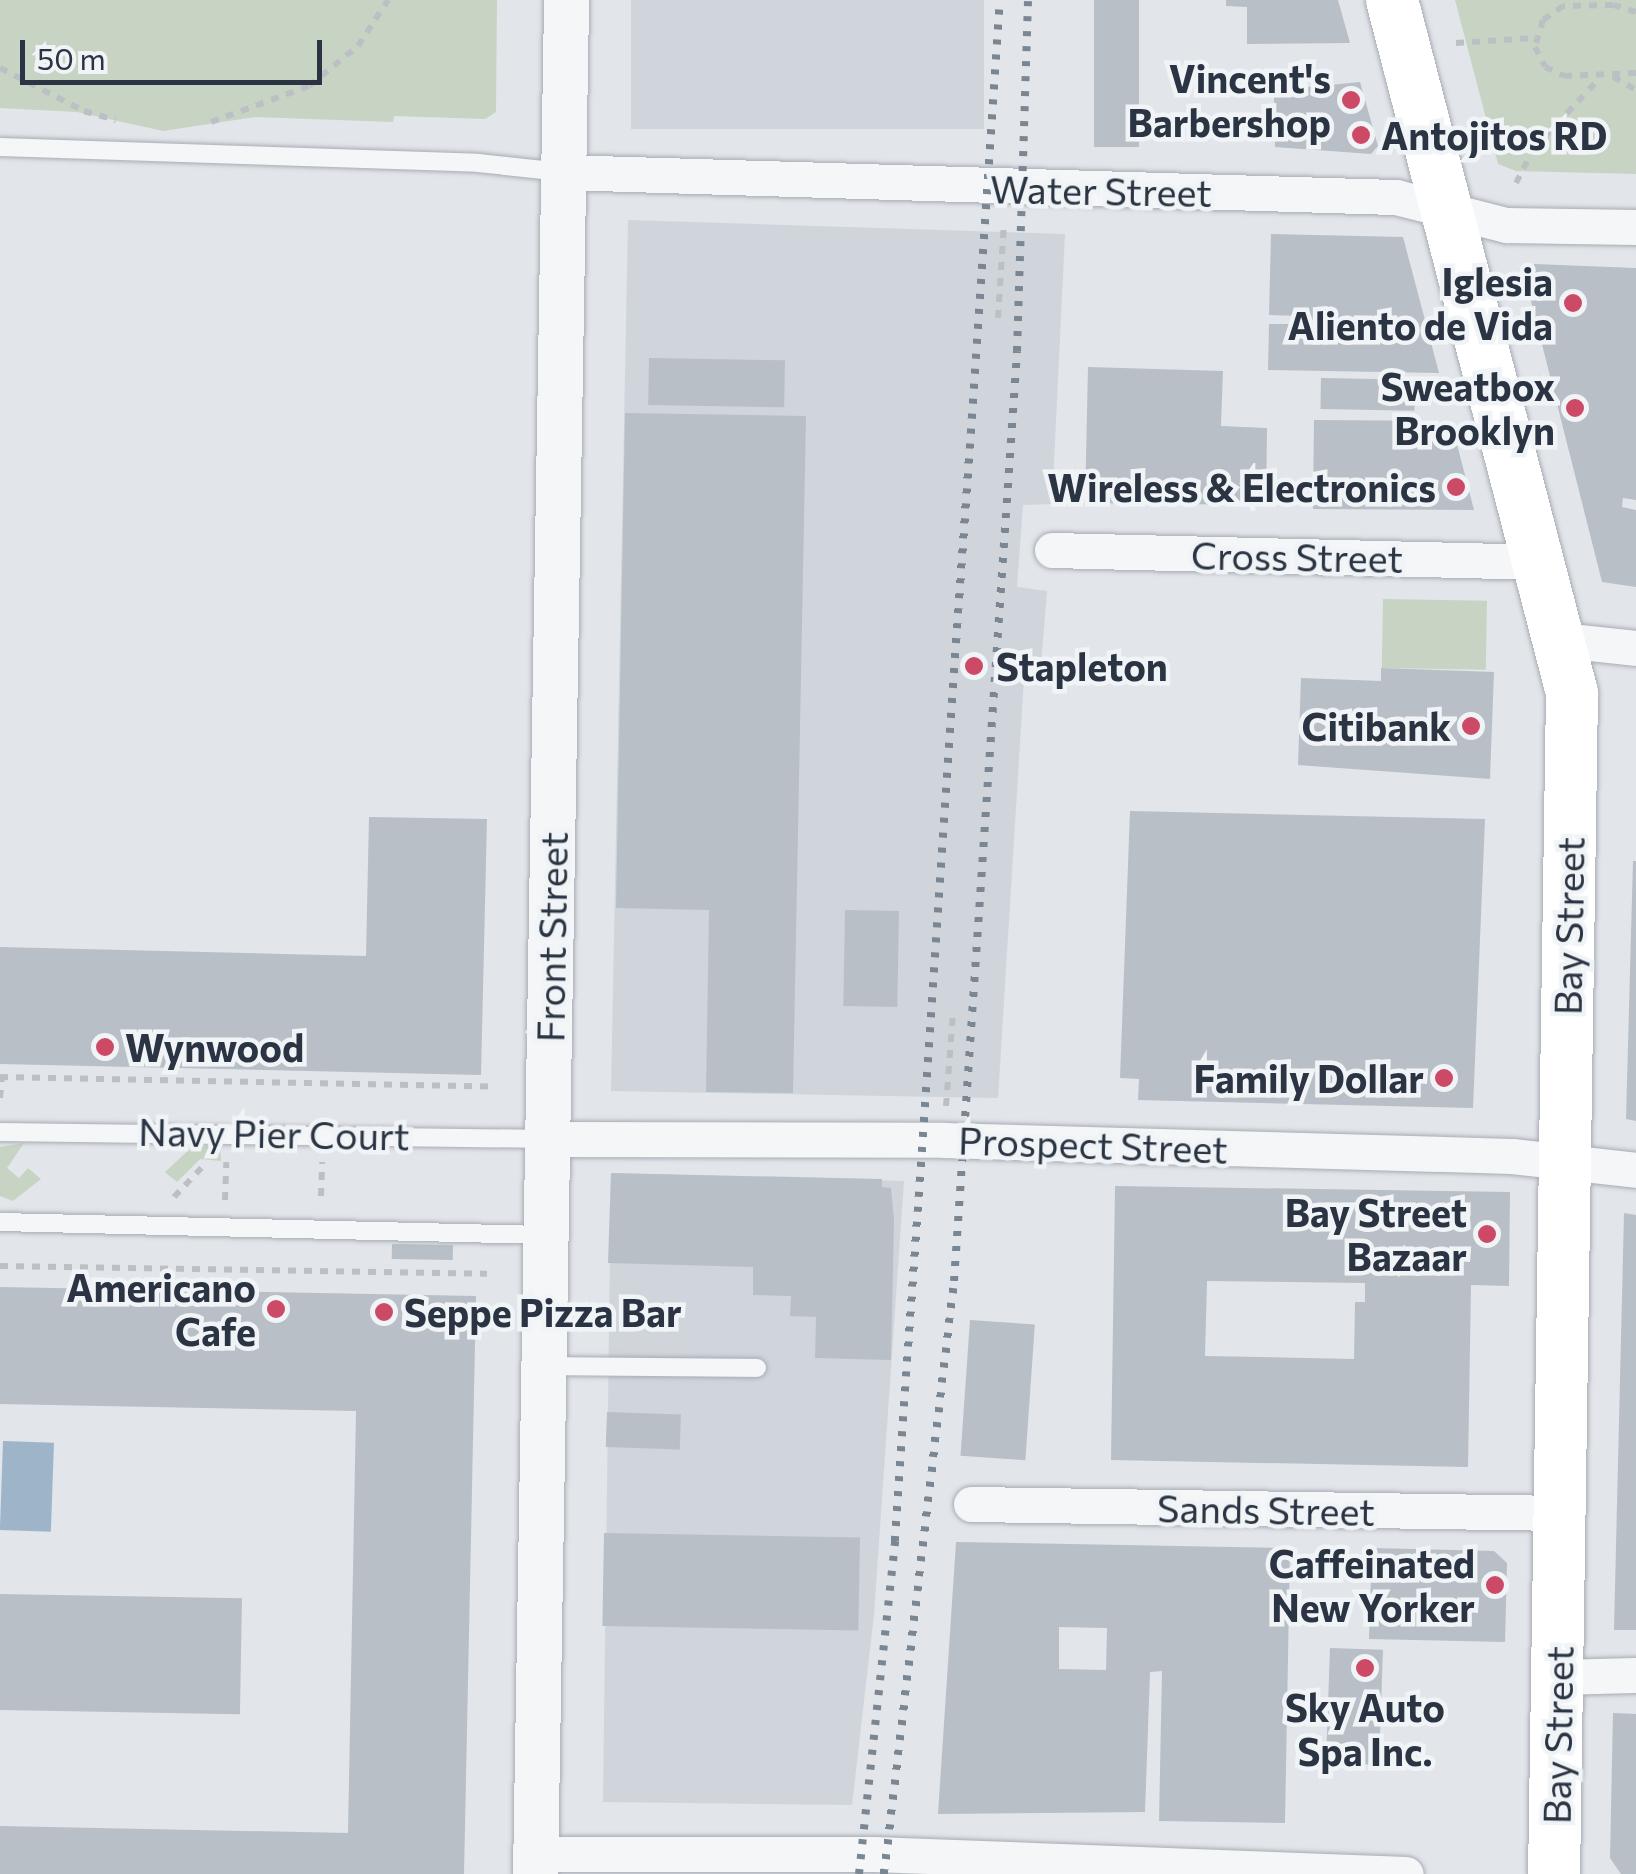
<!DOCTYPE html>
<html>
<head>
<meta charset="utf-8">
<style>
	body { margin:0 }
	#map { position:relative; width:1636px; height:1874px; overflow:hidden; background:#e2e5ea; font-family:Commissioner,sans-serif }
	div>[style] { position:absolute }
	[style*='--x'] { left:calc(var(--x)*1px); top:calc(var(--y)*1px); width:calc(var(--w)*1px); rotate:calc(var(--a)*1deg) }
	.built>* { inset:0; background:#d0d5dc; transform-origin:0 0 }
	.green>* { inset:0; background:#c8d4c3; transform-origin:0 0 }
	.water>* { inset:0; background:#9eb5c9; transform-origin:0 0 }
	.building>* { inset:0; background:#b9bfc7; transform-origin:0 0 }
	.path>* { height:6px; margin-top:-3px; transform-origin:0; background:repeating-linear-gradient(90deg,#bcc0c5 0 8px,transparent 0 16px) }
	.roads { filter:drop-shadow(0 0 2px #a7acb4) drop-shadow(0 0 2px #a7acb4) }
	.service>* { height:18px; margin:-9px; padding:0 9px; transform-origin:9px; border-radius:9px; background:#f5f6f8 }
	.minor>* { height:35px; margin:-17.5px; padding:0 17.5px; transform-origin:17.5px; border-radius:17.5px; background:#f5f6f8 }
	.tertiary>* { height:45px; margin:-22.5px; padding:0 22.5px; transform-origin:22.5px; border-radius:22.5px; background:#f5f6f8 }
	.secondary>* { height:52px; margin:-26px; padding:0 26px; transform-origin:26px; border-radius:26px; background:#fff }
	.rail>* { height:8px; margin-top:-4px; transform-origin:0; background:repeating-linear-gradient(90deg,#7b8693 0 5px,transparent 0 15px) }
	.dots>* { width:28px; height:28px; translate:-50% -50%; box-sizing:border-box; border:5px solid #f1f4f7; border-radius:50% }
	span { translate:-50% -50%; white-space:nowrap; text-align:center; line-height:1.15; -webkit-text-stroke:9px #f1f4f7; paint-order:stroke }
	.poi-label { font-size:38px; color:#2a3442; font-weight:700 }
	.right { translate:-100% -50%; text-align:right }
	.left { translate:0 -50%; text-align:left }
	.street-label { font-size:38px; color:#2a3442 }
	.scale { position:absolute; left:20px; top:40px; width:302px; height:45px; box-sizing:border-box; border:5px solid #2a3442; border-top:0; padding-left:12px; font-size:30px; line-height:35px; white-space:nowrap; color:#2a3442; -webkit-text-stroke:8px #f1f4f7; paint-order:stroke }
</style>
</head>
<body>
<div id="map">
	<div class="built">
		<div style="left:631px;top:0;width:353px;height:129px"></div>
		<div style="clip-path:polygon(628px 220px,1065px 234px,1052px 504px,1023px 505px,1017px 587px,1047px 591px,1040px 678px,1024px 679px,998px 1098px,611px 1091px)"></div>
		<div style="clip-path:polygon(611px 1173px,904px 1181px,874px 1614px,852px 1805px,603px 1802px)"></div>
	</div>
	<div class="green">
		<div style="clip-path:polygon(0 0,497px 0,496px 112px,485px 119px,394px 116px,393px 122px,255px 117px,163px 131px,77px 112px,0 108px)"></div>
		<div style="clip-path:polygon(1455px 0,1636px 0,1636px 174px,1516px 171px,1498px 164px)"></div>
		<div style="left:1383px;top:599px;width:104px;height:69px;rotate:1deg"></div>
		<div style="clip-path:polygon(24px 1143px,7px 1168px,19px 1178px,28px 1168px,41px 1179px,13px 1201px,0 1196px,0 1147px)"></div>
		<div style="clip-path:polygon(193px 1146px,220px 1147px,221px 1161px,200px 1159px,177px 1182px,165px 1172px)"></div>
	</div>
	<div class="water">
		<div style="left:3px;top:1441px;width:51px;height:89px;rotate:2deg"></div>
	</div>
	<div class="building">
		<div style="left:1094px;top:0;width:45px;height:147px"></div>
		<div style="clip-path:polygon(1226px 0,1338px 0,1350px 43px,1247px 44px,1247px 7px,1226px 6px)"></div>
		<div style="clip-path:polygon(1360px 82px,1378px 146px,1371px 154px,1275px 147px,1274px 97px,1299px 97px,1299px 88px)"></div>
		<div style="clip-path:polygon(1271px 234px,1403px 237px,1439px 373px,1268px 370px,1269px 324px,1301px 324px,1302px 316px,1269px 315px)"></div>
		<div style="clip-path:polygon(1534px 264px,1636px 268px,1636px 500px,1623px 498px,1622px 507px,1636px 510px,1636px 587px,1602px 582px,1525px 277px)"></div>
		<div style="left:649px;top:358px;width:136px;height:47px;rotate:1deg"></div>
		<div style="clip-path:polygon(1088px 367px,1223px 371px,1221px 426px,1267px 428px,1266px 505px,1085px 503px)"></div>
		<div style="left:1321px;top:378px;width:94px;height:31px;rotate:1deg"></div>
		<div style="clip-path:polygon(625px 413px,806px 416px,793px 1093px,706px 1092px,709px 910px,616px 908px)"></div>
		<div style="clip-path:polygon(1314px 420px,1451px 421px,1474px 510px,1313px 509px)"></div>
		<div style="clip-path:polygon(1381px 668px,1494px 672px,1490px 779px,1298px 765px,1301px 678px,1381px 681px)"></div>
		<div style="clip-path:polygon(1130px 811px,1485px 819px,1473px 1108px,1138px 1100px,1139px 1079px,1120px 1078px)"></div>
		<div style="clip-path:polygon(369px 817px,487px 819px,481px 1075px,0 1064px,0 947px,366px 956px)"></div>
		<div style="clip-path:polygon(1633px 861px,1636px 861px,1636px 1121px,1626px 1119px)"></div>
		<div style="left:845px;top:910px;width:54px;height:96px;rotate:1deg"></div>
		<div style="clip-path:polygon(611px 1173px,882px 1179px,882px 1187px,891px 1188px,894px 1220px,891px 1360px,815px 1358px,816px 1317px,790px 1316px,791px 1296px,753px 1295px,753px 1267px,608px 1263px)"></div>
		<div style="clip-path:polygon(evenodd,1115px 1186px,1510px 1192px,1509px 1286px,1471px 1285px,1468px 1467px,1111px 1460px,1115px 1186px,1207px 1281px,1365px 1283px,1365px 1302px,1355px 1302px,1354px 1359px,1205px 1356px,1207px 1281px)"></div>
		<div style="clip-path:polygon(1624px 1213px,1636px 1215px,1636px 1630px,1614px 1630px)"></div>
		<div style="left:392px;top:1244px;width:61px;height:15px;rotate:1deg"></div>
		<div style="clip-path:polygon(0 1287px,476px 1296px,464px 1874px,0 1874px,0 1826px,348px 1833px,356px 1411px,0 1404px)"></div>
		<div style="left:970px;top:1320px;width:65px;height:136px;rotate:4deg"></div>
		<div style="left:607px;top:1412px;width:74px;height:35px;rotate:2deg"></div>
		<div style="left:604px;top:1533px;width:256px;height:93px;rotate:1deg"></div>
		<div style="clip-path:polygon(evenodd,956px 1542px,1290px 1548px,1285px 1823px,1159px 1821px,1162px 1671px,1150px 1672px,1145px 1812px,938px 1814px,956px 1542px,1059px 1627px,1107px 1628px,1106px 1670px,1059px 1669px,1059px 1627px)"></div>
		<div style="clip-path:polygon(1372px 1548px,1494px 1551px,1507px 1563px,1505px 1642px,1369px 1639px)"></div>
		<div style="left:0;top:1594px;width:242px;height:116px;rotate:1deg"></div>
		<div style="left:1330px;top:1648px;width:53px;height:115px;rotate:2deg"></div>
		<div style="clip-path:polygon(1613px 1713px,1636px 1714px,1636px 1874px,1621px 1874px,1610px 1858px)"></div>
	</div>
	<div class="path">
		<div style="--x:1636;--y:12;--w:24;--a:-163"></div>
		<div style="--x:1613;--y:5;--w:50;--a:178.9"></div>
		<div style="--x:1563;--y:6;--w:24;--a:145"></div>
		<div style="--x:1543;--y:20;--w:28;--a:107"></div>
		<div style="--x:1535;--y:47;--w:22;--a:63"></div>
		<div style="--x:1545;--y:67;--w:21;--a:25"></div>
		<div style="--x:1564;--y:76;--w:72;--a:-2.4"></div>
		<div style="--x:1456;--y:43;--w:80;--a:-3.6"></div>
		<div style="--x:0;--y:68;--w:94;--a:27.1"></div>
		<div style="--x:84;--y:111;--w:33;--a:16"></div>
		<div style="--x:1613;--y:77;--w:26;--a:29"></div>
		<div style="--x:211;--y:122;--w:104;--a:-20.2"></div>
		<div style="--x:309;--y:86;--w:63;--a:-39.2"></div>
		<div style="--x:358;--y:46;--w:55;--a:-56.9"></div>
		<div style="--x:1516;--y:183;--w:39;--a:-63"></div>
		<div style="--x:1534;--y:148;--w:95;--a:-46.7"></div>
		<div style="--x:998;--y:318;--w:95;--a:-86.4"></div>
		<div style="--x:0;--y:1077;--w:489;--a:1.1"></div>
		<div style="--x:0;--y:1098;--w:21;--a:-85"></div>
		<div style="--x:946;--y:1106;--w:93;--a:-85.7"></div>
		<div style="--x:321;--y:1196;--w:34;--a:-88"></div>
		<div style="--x:174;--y:1197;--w:47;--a:-46.7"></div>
		<div style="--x:225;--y:1200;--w:38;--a:-88"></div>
		<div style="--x:0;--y:1266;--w:487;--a:0.9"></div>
	</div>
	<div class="roads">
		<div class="service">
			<div style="--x:0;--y:147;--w:478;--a:1.9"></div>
			<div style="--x:478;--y:163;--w:84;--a:6.1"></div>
			<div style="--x:0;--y:1132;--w:547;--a:0.73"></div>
			<div style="--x:0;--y:1222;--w:544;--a:1.37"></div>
			<div style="--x:546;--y:1366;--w:211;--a:0.5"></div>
		</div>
		<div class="minor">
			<div style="--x:562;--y:172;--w:834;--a:1.72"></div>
			<div style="--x:1396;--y:197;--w:114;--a:14.3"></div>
			<div style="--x:1506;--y:225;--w:130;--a:0.9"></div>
			<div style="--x:1052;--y:550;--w:489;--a:1.4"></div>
			<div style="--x:1562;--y:640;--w:74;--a:6.2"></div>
			<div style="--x:548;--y:1139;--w:396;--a:0.1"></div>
			<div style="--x:944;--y:1140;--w:568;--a:1.61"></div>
			<div style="--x:1512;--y:1156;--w:125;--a:6.4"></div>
			<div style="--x:971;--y:1504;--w:590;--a:0.87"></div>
			<div style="--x:1557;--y:1677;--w:79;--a:-1.5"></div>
			<div style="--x:535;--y:1854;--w:339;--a:0"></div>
			<div style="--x:874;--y:1854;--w:532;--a:2.15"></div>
		</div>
		<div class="tertiary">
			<div style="--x:535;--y:1874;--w:1874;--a:-89.05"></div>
		</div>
		<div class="secondary">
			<div style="--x:1392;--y:0;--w:716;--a:75.44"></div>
			<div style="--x:1572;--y:693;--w:1181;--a:90.87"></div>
		</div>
	</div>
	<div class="rail">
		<div style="--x:859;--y:1874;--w:335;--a:-83.8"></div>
		<div style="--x:895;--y:1541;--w:1545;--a:-86.1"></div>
		<div style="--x:884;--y:1874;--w:597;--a:-83.27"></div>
		<div style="--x:954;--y:1281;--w:932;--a:-86.12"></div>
		<div style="--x:1017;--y:351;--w:351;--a:-88.2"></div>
	</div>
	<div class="dots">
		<div style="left:1351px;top:100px;background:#cc4a65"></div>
		<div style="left:1361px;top:135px;background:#cc4a65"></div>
		<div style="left:1573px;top:303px;background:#cc4a65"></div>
		<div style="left:1575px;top:408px;background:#cc4a65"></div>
		<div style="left:1456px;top:487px;background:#cc4a65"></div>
		<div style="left:974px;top:666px;background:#cc4a65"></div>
		<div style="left:1471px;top:726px;background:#cc4a65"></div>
		<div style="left:105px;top:1047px;background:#cc4a65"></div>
		<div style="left:1444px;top:1078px;background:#cc4a65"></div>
		<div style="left:1487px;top:1234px;background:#cc4a65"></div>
		<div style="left:276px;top:1309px;background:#cc4a65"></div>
		<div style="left:384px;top:1312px;background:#cc4a65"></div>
		<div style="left:1495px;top:1585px;background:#cc4a65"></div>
		<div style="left:1365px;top:1668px;background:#cc4a65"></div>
	</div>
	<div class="poi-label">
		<span class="right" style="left:1331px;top:100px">Vincent's<br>Barbershop</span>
		<span class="left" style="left:1381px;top:135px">Antojitos RD</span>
		<span class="right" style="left:1553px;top:303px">Iglesia<br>Aliento de Vida</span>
		<span class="right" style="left:1555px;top:408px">Sweatbox<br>Brooklyn</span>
		<span class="right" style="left:1436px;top:487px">Wireless &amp; Electronics</span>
		<span class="left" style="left:996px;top:666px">Stapleton</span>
		<span class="right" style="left:1451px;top:726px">Citibank</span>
		<span class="left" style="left:125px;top:1047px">Wynwood</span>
		<span class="right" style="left:1424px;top:1078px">Family Dollar</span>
		<span class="right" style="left:1467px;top:1234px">Bay Street<br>Bazaar</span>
		<span class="right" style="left:256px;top:1309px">Americano<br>Cafe</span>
		<span class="left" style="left:404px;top:1312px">Seppe Pizza Bar</span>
		<span class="right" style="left:1475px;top:1585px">Caffeinated<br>New Yorker</span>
		<span style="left:1365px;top:1729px">Sky Auto<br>Spa Inc.</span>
	</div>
	<div class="street-label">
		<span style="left:1101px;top:190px;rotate:1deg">Water Street</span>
		<span style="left:1297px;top:556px;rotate:1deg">Cross Street</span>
		<span style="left:1568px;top:926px;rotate:-89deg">Bay Street</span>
		<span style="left:551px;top:937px;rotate:-89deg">Front Street</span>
		<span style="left:274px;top:1133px;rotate:1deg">Navy Pier Court</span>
		<span style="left:1093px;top:1144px;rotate:2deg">Prospect Street</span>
		<span style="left:1266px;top:1509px;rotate:1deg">Sands Street</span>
		<span style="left:1557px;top:1735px;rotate:-89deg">Bay Street</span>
	</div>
	<div class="scale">50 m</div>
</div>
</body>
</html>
